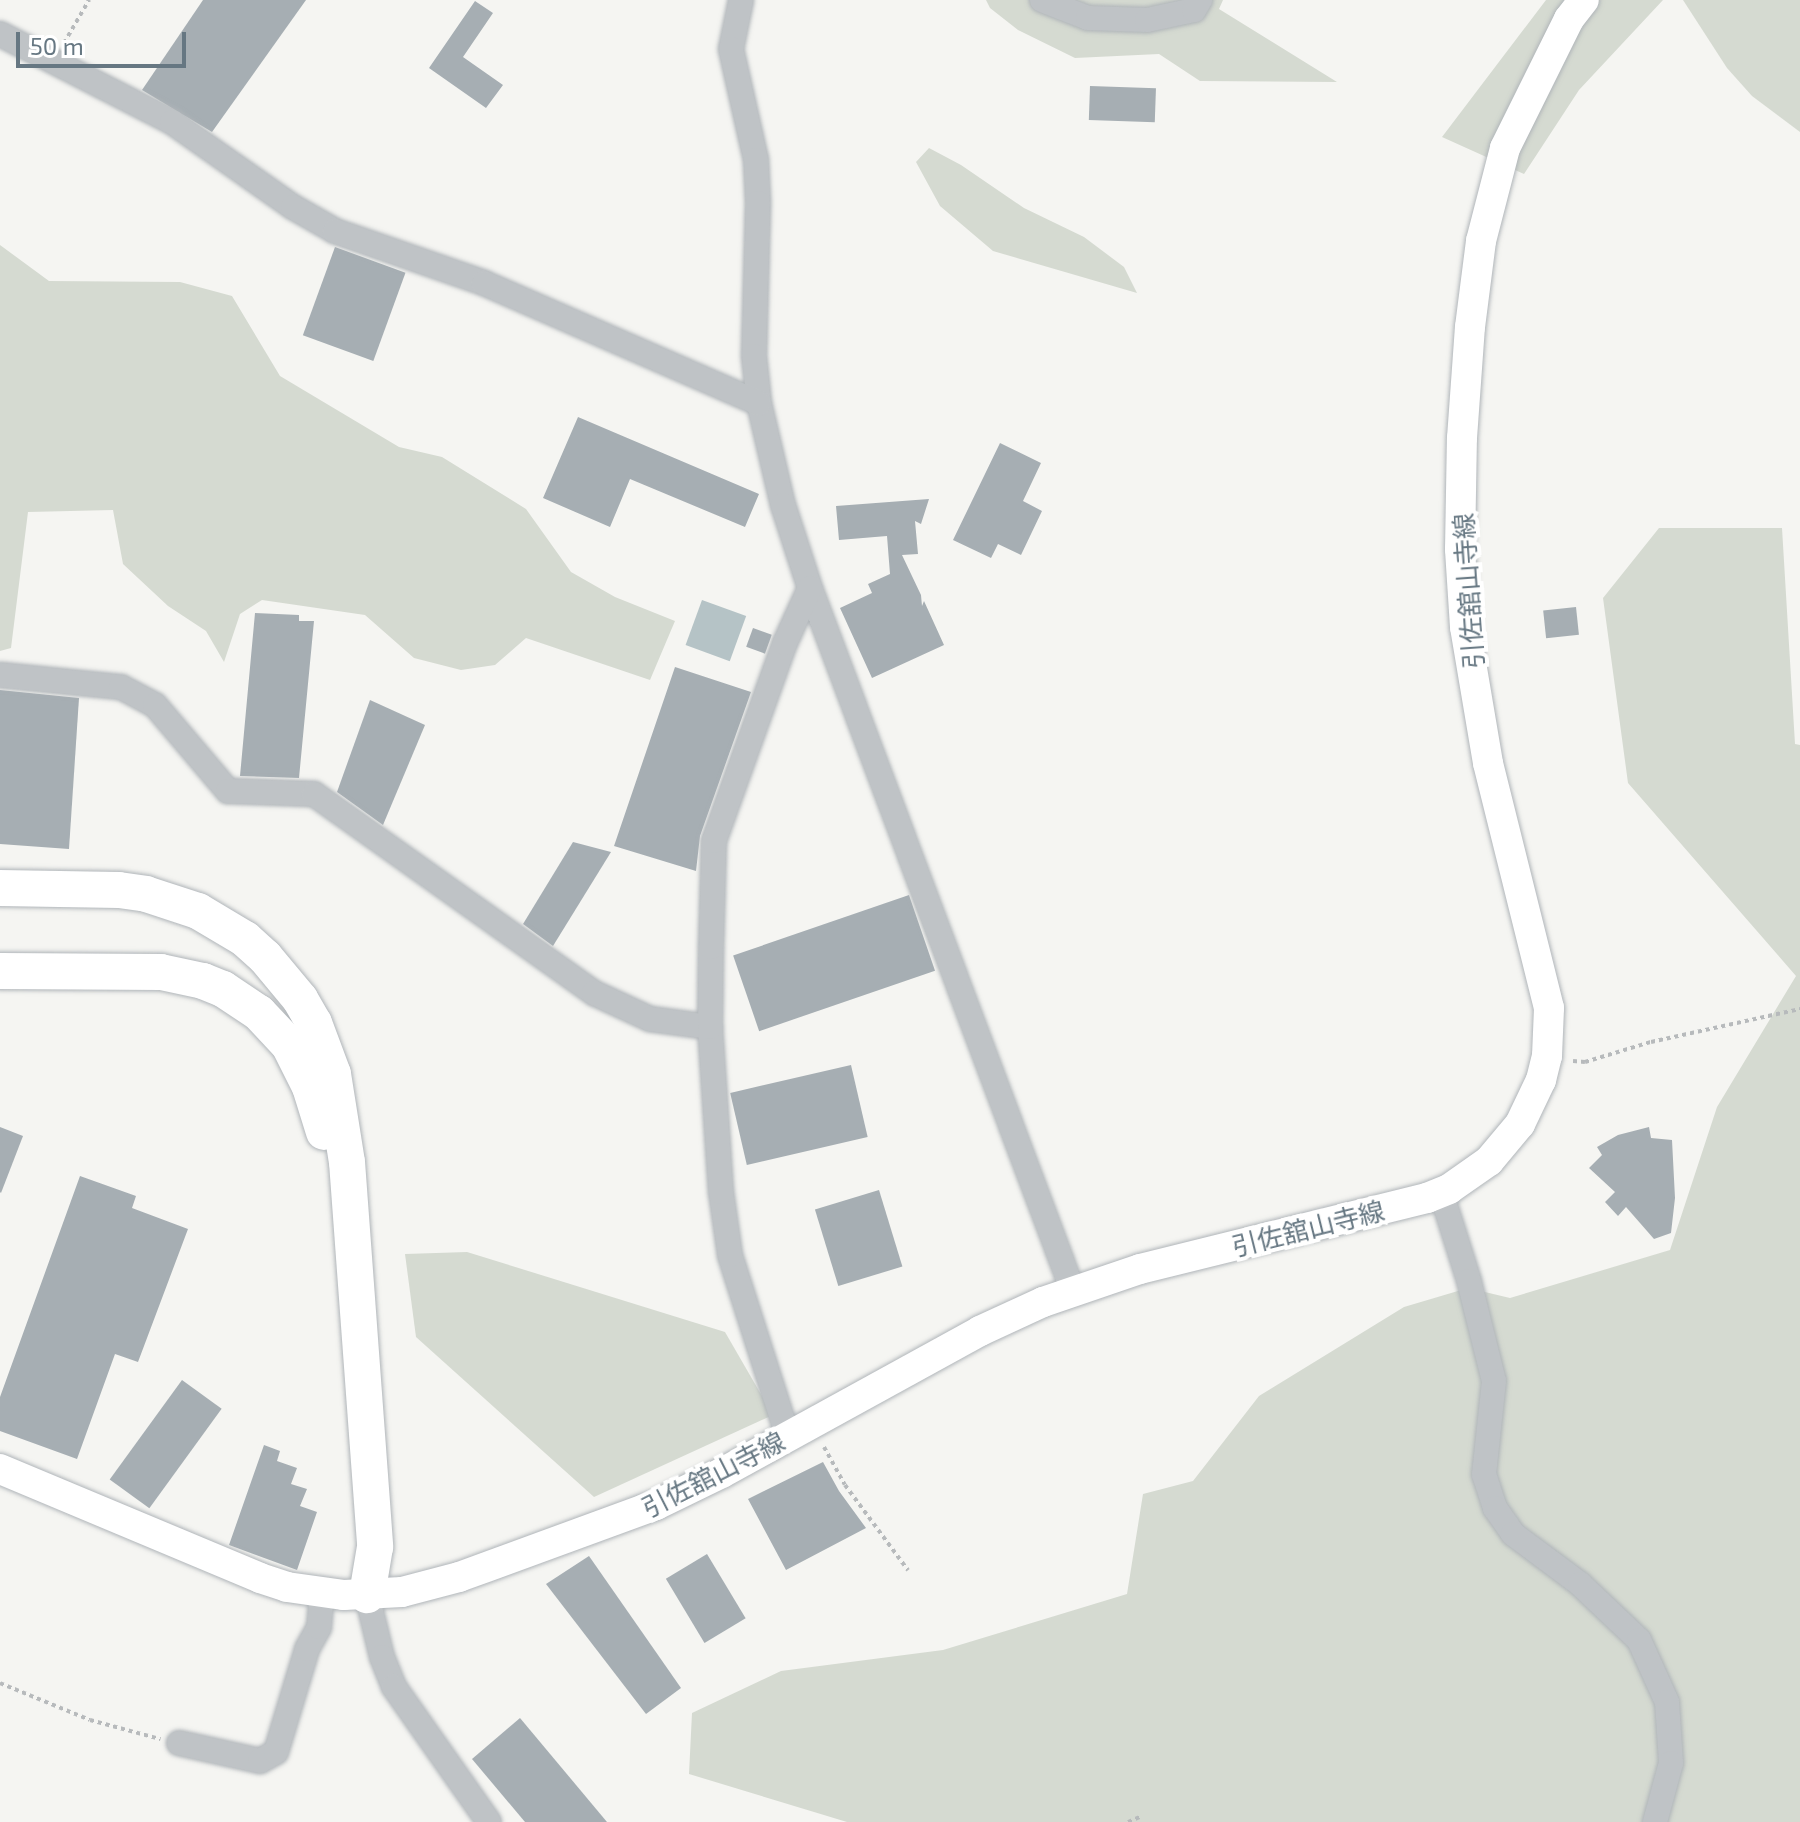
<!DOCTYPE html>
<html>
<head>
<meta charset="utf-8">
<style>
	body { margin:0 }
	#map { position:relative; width:1800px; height:1822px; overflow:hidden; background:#f5f5f2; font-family:"Exo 2","Noto Sans JP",sans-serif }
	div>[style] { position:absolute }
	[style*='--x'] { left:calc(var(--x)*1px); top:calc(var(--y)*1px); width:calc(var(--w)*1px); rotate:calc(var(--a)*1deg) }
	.green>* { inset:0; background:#d5dad1 }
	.water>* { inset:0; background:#b5c3c6; transform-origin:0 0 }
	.building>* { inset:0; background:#a6aeb3; transform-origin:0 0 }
	.path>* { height:4px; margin-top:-2px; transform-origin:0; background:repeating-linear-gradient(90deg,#b7babc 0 4px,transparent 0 8px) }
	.roads { filter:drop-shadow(0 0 2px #b0b5b9) drop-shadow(0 0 2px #b0b5b9) }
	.minor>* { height:24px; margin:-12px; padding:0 12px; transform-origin:12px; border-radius:12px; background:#bfc3c6 }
	.major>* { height:30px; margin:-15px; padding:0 15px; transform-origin:15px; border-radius:15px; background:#fff }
	.highway>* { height:36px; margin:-18px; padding:0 18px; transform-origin:18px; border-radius:18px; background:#fff }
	span { translate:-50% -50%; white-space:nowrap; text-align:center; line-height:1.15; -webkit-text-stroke:8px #fff; paint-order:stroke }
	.street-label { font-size:26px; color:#667782 }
	.scale { position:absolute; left:16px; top:32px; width:170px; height:36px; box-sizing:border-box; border:4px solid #667782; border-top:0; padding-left:10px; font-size:24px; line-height:28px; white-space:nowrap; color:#667782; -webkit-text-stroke:6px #fff; paint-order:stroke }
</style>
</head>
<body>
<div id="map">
	<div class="green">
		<div style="clip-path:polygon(986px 0,1223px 0,1219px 9px,1337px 82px,1200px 81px,1159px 54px,1075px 58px,1018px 30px,990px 8px)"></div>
		<div style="clip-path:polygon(1546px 0,1663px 0,1579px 90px,1524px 174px,1442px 137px)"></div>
		<div style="clip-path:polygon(1683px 0,1800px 0,1800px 132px,1752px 96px,1727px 68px)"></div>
		<div style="clip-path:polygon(929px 148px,961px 165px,1024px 208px,1084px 237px,1124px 267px,1137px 293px,993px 251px,940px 206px,916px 162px)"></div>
		<div style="clip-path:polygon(0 245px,49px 281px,180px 282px,232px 296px,280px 376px,399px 447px,442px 457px,526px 509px,571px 572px,615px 597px,675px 621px,650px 680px,526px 638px,495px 665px,461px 670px,414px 658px,365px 615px,262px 600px,240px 614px,224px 662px,206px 631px,168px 606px,123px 564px,113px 510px,28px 512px,11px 648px,0 651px)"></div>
		<div style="clip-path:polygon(1659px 528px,1782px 528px,1795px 744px,1800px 745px,1800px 1822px,847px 1822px,689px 1774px,692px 1713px,781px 1671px,943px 1650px,1127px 1594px,1143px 1494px,1193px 1481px,1259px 1396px,1404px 1307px,1468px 1288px,1510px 1298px,1670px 1250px,1717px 1107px,1796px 976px,1628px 783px,1603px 598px)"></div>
		<div style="clip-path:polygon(467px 1252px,725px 1332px,773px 1415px,594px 1497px,416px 1337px,405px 1254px)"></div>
	</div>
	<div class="water">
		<div style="left:702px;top:600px;width:47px;height:48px;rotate:20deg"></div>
	</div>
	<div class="building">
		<div style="clip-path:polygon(203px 0,306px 0,212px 132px,142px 90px)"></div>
		<div style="clip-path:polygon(475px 1px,493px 13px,463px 57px,503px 85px,486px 108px,429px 68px)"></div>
		<div style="left:1090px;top:86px;width:66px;height:34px;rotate:2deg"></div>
		<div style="left:335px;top:247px;width:75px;height:94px;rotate:20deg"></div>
		<div style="clip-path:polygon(578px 417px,759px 494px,745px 527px,630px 479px,610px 527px,543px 498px)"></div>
		<div style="clip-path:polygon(1000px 443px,1041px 463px,1023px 501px,1042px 511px,1021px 555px,998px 544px,991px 558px,953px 540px)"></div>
		<div style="clip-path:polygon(929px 499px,921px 524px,915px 521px,918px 554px,902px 555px,921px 595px,922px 606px,924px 601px,944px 645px,872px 678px,840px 608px,872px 593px,868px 584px,890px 574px,887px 536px,839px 540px,836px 506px)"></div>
		<div style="left:1576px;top:607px;width:28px;height:33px;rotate:84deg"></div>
		<div style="clip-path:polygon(255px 613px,299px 615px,299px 621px,314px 621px,299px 778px,240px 776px)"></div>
		<div style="left:753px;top:628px;width:20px;height:20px;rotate:20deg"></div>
		<div style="clip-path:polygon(675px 667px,751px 692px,700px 836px,696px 871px,614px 846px)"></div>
		<div style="clip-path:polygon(0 690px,79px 698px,69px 849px,0 844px)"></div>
		<div style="clip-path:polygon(370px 700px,425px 725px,383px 825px,337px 792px)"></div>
		<div style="clip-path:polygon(573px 842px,611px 852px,553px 946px,523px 924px)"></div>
		<div style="left:909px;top:895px;width:80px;height:186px;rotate:71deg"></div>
		<div style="left:851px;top:1065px;width:74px;height:124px;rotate:77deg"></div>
		<div style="clip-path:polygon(0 1127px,23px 1136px,1px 1193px,0 1192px)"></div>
		<div style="clip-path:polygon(1649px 1127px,1651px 1138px,1672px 1140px,1675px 1198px,1671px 1233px,1654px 1239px,1626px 1207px,1618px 1216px,1605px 1202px,1615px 1192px,1589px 1168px,1602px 1155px,1597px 1147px,1618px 1135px)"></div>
		<div style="clip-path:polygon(80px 1176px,136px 1196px,132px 1208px,188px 1229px,138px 1362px,115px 1354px,77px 1459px,0 1431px,0 1397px)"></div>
		<div style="left:879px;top:1190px;width:80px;height:67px;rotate:73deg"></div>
		<div style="left:182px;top:1380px;width:49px;height:123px;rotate:36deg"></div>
		<div style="clip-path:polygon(264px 1445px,280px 1451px,277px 1461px,297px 1468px,291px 1484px,307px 1489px,300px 1506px,317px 1512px,297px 1570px,229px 1545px)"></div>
		<div style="clip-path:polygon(823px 1462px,839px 1491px,866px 1528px,786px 1570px,748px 1499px)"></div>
		<div style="left:707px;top:1554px;width:75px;height:48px;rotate:59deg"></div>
		<div style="clip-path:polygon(589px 1556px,681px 1688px,646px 1714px,546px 1584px)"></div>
		<div style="clip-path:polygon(520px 1718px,607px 1822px,525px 1822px,472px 1759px)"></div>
	</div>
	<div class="path">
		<div style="--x:64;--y:43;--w:50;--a:-59.8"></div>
		<div style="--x:1573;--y:1061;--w:12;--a:5"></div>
		<div style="--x:1585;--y:1062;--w:69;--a:-16.9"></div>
		<div style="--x:1651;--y:1042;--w:153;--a:-12.5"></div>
		<div style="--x:824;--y:1447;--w:43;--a:61.1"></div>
		<div style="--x:845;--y:1485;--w:106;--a:53.5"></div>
		<div style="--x:0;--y:1683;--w:97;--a:22.3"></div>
		<div style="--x:90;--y:1720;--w:73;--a:15.2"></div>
		<div style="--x:1128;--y:1822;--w:13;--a:-23"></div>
	</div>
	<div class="roads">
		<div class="minor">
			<div style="--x:741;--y:0;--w:50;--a:101.5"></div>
			<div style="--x:731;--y:49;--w:114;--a:77.3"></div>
			<div style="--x:756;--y:160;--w:43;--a:87.3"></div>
			<div style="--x:758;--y:203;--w:153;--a:91.5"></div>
			<div style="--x:754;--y:356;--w:47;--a:83.9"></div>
			<div style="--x:759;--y:403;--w:105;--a:76.8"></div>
			<div style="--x:783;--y:505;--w:87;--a:72"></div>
			<div style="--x:810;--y:588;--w:751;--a:69.49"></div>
			<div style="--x:1042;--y:0;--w:49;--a:21.4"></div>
			<div style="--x:1088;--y:18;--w:59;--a:1.9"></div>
			<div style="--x:1147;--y:20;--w:48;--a:-12"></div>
			<div style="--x:1194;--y:10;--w:12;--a:-59"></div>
			<div style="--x:0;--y:34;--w:193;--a:27.1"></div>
			<div style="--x:172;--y:122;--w:148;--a:35.1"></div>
			<div style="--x:293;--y:207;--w:48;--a:29.7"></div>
			<div style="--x:335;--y:231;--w:158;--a:19.2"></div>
			<div style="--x:484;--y:283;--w:300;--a:23.6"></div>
			<div style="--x:0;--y:675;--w:122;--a:5.7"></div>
			<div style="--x:121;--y:687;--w:38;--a:28"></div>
			<div style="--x:155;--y:705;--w:113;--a:49.7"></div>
			<div style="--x:228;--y:791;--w:86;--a:2"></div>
			<div style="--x:314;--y:794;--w:344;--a:35.4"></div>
			<div style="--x:594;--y:993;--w:62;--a:24.9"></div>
			<div style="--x:650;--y:1019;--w:61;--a:7.6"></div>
			<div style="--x:1441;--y:1192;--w:93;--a:72.5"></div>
			<div style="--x:1469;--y:1281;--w:103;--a:76"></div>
			<div style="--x:1494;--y:1381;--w:94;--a:96.1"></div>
			<div style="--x:1484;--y:1474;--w:36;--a:72"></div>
			<div style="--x:1495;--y:1508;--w:32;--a:55"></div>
			<div style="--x:1513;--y:1534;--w:84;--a:36.7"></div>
			<div style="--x:1580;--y:1584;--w:81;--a:43.5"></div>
			<div style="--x:1639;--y:1640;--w:68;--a:65.7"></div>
			<div style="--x:1667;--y:1702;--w:61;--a:86.2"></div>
			<div style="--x:1671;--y:1763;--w:61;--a:105.2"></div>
			<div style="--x:788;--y:1437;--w:191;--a:-107.7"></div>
			<div style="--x:730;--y:1255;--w:64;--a:-98.1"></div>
			<div style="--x:721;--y:1192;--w:165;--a:-93.8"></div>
			<div style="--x:710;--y:1027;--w:80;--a:-89.3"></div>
			<div style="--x:711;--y:947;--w:106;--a:-88.4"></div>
			<div style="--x:714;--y:841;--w:210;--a:-70.3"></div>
			<div style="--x:785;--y:643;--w:60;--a:-65.6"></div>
			<div style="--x:367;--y:1595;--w:64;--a:76.4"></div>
			<div style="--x:382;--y:1657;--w:32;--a:68"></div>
			<div style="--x:394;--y:1687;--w:165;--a:54.9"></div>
			<div style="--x:179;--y:1743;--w:83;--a:12.5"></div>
			<div style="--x:260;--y:1761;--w:18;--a:-29"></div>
			<div style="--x:276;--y:1752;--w:108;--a:-73.2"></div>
			<div style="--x:307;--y:1649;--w:25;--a:-61"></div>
			<div style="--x:319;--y:1627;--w:34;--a:-85"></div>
		</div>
		<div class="major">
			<div style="--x:0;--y:1469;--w:282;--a:22.7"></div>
			<div style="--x:260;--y:1578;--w:28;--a:18"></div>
			<div style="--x:287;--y:1587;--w:58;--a:8"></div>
			<div style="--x:344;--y:1595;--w:58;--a:-3"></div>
			<div style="--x:402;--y:1592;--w:59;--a:-14.7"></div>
			<div style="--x:459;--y:1577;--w:210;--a:-20.1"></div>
			<div style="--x:656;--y:1505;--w:73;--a:-25.9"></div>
			<div style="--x:722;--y:1473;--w:294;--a:-28.8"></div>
			<div style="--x:980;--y:1331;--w:69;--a:-24.7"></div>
			<div style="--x:1043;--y:1302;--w:102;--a:-18.8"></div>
			<div style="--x:1140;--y:1269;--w:296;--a:-13.9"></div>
			<div style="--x:1427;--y:1198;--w:24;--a:-22"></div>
			<div style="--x:1449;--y:1189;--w:49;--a:-35"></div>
			<div style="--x:1489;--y:1161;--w:48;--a:-50"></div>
			<div style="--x:1520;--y:1124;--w:49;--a:-64.5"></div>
			<div style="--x:1541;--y:1080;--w:25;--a:-76"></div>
			<div style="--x:1547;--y:1056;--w:48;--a:-87.6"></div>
			<div style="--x:1549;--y:1008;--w:252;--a:-104"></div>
			<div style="--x:1488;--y:763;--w:138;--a:-99.6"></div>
			<div style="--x:1465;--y:627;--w:78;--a:-93.7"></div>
			<div style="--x:1460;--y:549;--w:111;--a:-89"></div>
			<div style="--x:1462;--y:438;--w:111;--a:-85.9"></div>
			<div style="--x:1470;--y:327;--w:87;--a:-82.7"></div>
			<div style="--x:1481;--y:241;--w:96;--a:-75.5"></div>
			<div style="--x:1505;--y:148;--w:144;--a:-63.6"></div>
			<div style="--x:1569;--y:19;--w:24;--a:-52"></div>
		</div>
		<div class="highway">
			<div style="--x:0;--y:888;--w:119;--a:1"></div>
			<div style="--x:119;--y:890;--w:27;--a:8"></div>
			<div style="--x:146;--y:894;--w:55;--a:18.1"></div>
			<div style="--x:198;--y:911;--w:55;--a:30.8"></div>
			<div style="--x:245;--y:939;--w:27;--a:42"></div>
			<div style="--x:265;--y:957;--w:55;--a:50.2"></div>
			<div style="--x:300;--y:999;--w:28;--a:60"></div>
			<div style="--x:314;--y:1023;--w:54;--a:69.6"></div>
			<div style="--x:333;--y:1074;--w:89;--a:81"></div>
			<div style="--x:347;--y:1162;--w:386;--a:85.8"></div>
			<div style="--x:375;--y:1547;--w:49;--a:99.5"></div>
			<div style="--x:0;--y:971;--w:161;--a:0.4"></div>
			<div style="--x:161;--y:972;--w:43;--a:12.1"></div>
			<div style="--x:203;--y:981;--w:22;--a:22"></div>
			<div style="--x:223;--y:989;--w:43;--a:33.7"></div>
			<div style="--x:259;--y:1013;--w:44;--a:46.8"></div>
			<div style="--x:289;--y:1045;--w:47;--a:63.4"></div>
			<div style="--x:310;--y:1087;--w:47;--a:72.7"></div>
		</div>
	</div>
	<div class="street-label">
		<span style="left:1468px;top:591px;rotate:-94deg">引佐舘山寺線</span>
		<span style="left:1308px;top:1228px;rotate:-14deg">引佐舘山寺線</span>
		<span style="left:713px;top:1474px;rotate:-27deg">引佐舘山寺線</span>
	</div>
	<div class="scale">50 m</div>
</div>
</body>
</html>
